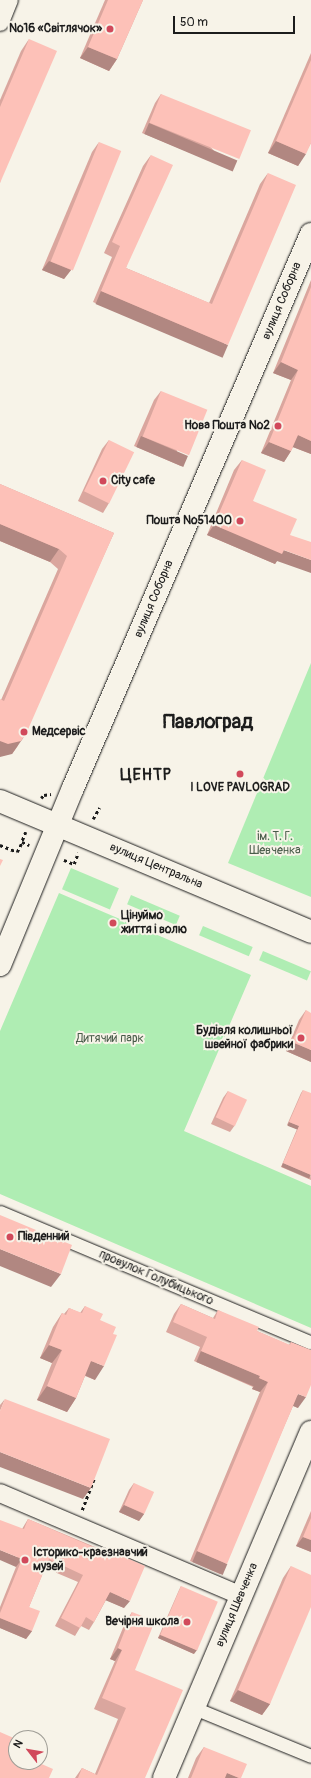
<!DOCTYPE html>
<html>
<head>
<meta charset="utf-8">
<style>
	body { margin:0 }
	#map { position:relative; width:311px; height:1778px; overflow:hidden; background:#f7f3e8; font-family:Pangolin,sans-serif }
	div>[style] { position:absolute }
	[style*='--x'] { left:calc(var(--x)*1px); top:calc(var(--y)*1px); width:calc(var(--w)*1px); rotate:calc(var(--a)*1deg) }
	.green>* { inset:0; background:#afedb3; transform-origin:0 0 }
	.path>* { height:2.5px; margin-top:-1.25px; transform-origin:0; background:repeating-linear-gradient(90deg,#1c1c1c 0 3px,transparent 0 6px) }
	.roads { filter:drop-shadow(0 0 1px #1c1c1c) drop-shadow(0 0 1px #1c1c1c) }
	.pedestrian>* { height:13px; margin:-6.5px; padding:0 6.5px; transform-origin:6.5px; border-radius:6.5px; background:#f7f3e8 }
	.minor>* { height:18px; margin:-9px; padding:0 9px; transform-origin:9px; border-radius:9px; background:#f7f3e8 }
	.tertiary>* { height:22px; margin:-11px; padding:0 11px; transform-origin:11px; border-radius:11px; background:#f7f3e8 }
	.wall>* { inset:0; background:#daa69e }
	.shaded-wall>* { inset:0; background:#b18781; transform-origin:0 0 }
	.building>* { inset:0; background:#fdc1b8; transform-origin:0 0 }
	.dots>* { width:11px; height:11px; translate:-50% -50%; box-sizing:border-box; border:2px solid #f7f3e8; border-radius:50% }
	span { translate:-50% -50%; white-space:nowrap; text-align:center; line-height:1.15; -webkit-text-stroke:4px #f7f3e8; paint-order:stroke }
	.poi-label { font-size:12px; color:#1c1c1c; font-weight:700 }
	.right { translate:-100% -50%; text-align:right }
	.left { translate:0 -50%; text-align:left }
	.street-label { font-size:12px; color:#1c1c1c }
	.park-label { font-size:12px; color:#485b49 }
	.district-label { font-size:16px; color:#1c1c1c; font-weight:700; letter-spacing:1px }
	.town-label { font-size:20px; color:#1c1c1c; font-weight:700 }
	.north { position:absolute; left:8px; top:1730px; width:40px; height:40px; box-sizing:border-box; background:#f7f3e8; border:1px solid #9f9d96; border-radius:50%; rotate:301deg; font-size:11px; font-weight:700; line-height:16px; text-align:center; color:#1c1c1c }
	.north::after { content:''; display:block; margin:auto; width:14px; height:18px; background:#d1495b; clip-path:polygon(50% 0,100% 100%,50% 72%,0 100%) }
	.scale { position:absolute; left:173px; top:16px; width:122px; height:18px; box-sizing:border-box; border:2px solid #1c1c1c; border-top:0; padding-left:5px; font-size:12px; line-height:14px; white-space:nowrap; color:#1c1c1c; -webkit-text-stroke:3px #f7f3e8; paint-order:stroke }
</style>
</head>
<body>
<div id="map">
	<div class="green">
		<div style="clip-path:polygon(311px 663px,311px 897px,228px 863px)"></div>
		<div style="left:71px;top:868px;width:52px;height:23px;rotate:23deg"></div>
		<div style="clip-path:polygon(59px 893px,251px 975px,184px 1131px,311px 1186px,311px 1328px,0 1194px,0 1031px)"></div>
		<div style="left:131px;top:895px;width:53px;height:10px;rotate:23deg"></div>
		<div style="left:203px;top:926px;width:54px;height:10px;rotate:23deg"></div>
		<div style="left:263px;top:951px;width:52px;height:10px;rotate:23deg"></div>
	</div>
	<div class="path">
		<div style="--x:41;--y:798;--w:4;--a:-45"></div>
		<div style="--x:44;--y:795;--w:7;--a:-8"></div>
		<div style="--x:93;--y:819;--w:13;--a:-61"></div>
		<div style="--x:26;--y:832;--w:11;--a:112"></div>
		<div style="--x:22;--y:842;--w:8;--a:23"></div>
		<div style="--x:0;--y:845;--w:18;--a:22"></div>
		<div style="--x:17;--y:852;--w:11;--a:-63"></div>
		<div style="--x:64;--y:860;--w:11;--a:22"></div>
		<div style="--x:74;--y:864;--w:12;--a:-70"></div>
		<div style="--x:82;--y:1510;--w:33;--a:-69"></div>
	</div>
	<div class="roads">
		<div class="pedestrian">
			<div style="--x:0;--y:1212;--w:337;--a:22.8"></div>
			<div style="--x:194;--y:1708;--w:126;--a:22.3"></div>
		</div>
		<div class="minor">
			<div style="--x:0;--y:22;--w:24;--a:-68"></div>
			<div style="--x:0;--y:1493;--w:262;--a:23.1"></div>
		</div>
		<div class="tertiary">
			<div style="--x:0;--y:801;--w:337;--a:22.8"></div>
			<div style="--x:0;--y:965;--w:191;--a:-67.6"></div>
			<div style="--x:73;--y:788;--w:603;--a:-66.75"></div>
			<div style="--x:164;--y:1778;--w:376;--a:-67"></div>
		</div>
	</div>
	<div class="wall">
		<div style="clip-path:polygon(105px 0,143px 0,117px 59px,109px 71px,80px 58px)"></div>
		<div style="clip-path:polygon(29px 39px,0 183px,0 100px,21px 51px)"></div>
		<div style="clip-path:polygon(311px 53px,311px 143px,298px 166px,268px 153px)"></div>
		<div style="clip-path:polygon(161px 94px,232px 170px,142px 133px,155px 103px)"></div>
		<div style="clip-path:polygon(99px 142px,71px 270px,64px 279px,42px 270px,92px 152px)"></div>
		<div style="clip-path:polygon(151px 155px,126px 268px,209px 303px,260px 184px,268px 173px,221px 356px,93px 302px,112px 257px,104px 253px,143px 166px)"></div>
		<div style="clip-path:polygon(311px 280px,311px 454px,293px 447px,291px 451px,284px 462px,261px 453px,291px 380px,273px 373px)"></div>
		<div style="clip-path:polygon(161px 391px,181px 466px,134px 446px,154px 400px)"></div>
		<div style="clip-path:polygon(109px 440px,109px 503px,103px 513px,78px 501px,102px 449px)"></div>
		<div style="clip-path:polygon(242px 460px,253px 501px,277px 561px,275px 564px,207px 535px,234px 470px)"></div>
		<div style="clip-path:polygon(0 484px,114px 533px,17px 747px,12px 754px,1px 700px,58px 569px,50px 562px,0 541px)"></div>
		<div style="clip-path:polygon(306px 1010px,311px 1062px,286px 1051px,299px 1020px)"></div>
		<div style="clip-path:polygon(303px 1090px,311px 1180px,281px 1167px,297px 1129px,287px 1125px,301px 1093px)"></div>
		<div style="clip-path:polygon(228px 1091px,235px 1125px,230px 1132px,211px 1124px,223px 1098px)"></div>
		<div style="clip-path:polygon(181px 1304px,213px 1318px,218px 1310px,257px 1331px,289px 1345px,291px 1342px,298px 1408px,293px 1406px,220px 1574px,190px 1561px,260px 1392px,252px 1389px,253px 1387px,194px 1361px,200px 1347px,166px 1332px,174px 1314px)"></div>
		<div style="clip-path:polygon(85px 1306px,100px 1320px,95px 1380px,85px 1376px,76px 1398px,67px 1412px,37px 1400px,52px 1363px,40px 1358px,53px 1327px,62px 1313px,64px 1314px,69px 1308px,80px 1313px)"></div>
		<div style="clip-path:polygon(5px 1399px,0 1411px,0 1405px)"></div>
		<div style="clip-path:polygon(134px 1483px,144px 1514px,139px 1521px,119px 1512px,129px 1490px)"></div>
		<div style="clip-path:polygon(311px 1511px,311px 1552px,296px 1546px)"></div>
		<div style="clip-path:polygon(28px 1519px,107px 1552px,108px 1550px,124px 1608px,106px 1600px,94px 1622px,89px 1630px,81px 1626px,75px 1636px,55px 1626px,78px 1582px,45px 1568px,29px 1607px,32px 1631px,26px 1639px,0 1628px,0 1607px,16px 1567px,22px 1529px)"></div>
		<div style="clip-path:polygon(291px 1566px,270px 1704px,262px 1715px,230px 1701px,283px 1578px)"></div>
		<div style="clip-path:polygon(181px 1586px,194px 1654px,158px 1638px,179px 1590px)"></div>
		<div style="clip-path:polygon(132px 1612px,135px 1670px,145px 1778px,75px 1778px,82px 1768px,95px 1774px,118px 1719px,94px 1709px,115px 1661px,110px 1659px,125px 1623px)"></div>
		<div style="clip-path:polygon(204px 1747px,241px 1778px,188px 1778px,196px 1758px)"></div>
	</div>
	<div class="shaded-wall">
		<div style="clip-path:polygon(88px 47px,117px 59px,109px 71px,80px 58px)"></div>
		<div style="left:149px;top:123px;width:96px;height:12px;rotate:23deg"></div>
		<div style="clip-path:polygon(276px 141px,306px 154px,298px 166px,268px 153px)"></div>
		<div style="clip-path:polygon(49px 261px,71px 270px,64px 279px,42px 270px)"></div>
		<div style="left:101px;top:291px;width:138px;height:14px;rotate:23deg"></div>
		<div style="clip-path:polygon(281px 362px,298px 370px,291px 380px,273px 373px)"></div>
		<div style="clip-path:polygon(298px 435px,311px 441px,311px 454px,290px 446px)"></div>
		<div style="left:141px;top:436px;width:51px;height:12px;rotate:23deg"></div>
		<div style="clip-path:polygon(269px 442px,291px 451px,284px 462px,261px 453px)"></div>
		<div style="clip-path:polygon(0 524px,59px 549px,50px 562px,0 541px)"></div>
		<div style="clip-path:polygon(214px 525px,311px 560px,311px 573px,277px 561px,275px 564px,207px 535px)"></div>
		<div style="clip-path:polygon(26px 734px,12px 754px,0 757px,0 741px)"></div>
		<div style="clip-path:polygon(292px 1042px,311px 1050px,311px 1062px,286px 1051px)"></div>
		<div style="left:289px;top:1122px;width:11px;height:4px;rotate:22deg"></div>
		<div style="left:283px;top:1163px;width:30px;height:4px;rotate:23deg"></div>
		<div style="clip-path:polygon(0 1249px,61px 1274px,51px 1287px,0 1266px)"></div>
		<div style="clip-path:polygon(49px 1345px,62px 1350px,52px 1363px,40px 1358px)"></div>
		<div style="left:201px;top:1351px;width:64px;height:12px;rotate:23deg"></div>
		<div style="clip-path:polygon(91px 1361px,104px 1366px,95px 1380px,82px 1374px)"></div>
		<div style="clip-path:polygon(259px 1378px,268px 1382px,260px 1392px,252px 1389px)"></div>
		<div style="clip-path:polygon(47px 1386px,76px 1398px,67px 1412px,37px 1400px)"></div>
		<div style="clip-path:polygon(298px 1394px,306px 1397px,298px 1408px,291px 1405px)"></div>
		<div style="clip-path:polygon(0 1452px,91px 1488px,83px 1499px,0 1467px)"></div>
		<div style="clip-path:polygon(124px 1505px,144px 1514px,139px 1521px,119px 1512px)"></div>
		<div style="clip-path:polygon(303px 1537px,311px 1540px,311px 1552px,296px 1546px)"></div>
		<div style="clip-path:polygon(0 1550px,22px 1559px,16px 1567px,0 1560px)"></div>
		<div style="left:197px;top:1551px;width:33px;height:12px;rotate:23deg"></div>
		<div style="clip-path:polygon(110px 1592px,130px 1601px,124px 1608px,105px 1600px)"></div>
		<div style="clip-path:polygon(0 1618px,32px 1631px,26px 1639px,0 1628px)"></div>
		<div style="clip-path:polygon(160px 1635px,197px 1650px,194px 1654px,158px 1638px)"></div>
		<div style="clip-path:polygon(118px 1648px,122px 1650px,115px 1661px,110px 1659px)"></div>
		<div style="clip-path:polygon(238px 1690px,270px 1704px,262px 1715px,230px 1701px)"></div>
		<div style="clip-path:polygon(227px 1773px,239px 1778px,223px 1778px)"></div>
	</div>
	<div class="building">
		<div style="clip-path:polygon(108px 0,143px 0,117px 59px,88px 47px)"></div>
		<div style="clip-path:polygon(29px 39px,57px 51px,0 183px,0 107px)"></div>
		<div style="clip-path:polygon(311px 60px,311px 143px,306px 154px,276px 141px)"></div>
		<div style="left:161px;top:94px;width:97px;height:31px;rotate:22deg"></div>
		<div style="left:99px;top:142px;width:24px;height:129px;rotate:22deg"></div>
		<div style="clip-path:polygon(151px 155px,173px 165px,126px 268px,212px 304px,268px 173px,296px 185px,228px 345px,101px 291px,120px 246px,112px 242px)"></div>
		<div style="clip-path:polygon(311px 287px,311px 441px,298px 435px,291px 451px,269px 442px,298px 370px,281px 362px)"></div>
		<div style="left:161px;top:391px;width:50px;height:49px;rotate:22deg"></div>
		<div style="left:109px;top:440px;width:28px;height:57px;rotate:26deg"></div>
		<div style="clip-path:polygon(242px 460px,266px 470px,253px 501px,297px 519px,290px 535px,311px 542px,311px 560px,284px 550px,282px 554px,214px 525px)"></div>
		<div style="clip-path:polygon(0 484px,114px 533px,26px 734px,21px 741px,8px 744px,0 741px,0 699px,4px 701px,67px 556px,59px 549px,0 524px)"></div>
		<div style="clip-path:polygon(0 859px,3px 860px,0 866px)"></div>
		<div style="clip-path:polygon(306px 1010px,311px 1013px,311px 1050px,292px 1042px)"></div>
		<div style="clip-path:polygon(303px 1090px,311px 1093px,311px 1175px,283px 1163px,299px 1126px,289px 1122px)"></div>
		<div style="left:228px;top:1091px;width:21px;height:29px;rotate:25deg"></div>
		<div style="clip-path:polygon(0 1215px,72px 1245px,61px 1274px,0 1249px)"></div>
		<div style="clip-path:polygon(181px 1304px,215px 1319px,218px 1310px,259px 1327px,257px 1331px,290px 1345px,291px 1342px,311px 1350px,311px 1385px,306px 1397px,298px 1394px,227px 1564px,197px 1551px,268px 1382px,259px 1378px,260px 1376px,201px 1351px,207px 1337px,173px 1322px)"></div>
		<div style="clip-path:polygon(85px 1306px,103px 1314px,100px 1320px,116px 1327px,113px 1334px,117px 1335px,104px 1366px,91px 1361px,76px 1398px,47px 1386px,62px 1350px,49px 1345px,62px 1313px,66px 1315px,69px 1308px,82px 1313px)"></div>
		<div style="clip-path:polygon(5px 1399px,110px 1439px,91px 1488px,0 1452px,0 1411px)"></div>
		<div style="left:134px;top:1483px;width:22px;height:24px;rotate:24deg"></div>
		<div style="clip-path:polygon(311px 1518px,311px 1540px,303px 1537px)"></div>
		<div style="clip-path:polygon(28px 1519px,107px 1553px,108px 1550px,145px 1566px,130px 1601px,110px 1592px,94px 1622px,86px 1617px,80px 1628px,61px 1618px,83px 1575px,49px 1559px,29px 1607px,40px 1611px,32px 1631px,0 1618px,0 1613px,22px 1559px,0 1550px,0 1520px,24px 1529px)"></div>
		<div style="clip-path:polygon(291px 1566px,311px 1575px,311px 1607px,270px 1704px,238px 1690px)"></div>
		<div style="left:181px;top:1586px;width:40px;height:53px;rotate:23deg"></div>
		<div style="clip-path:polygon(132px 1612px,155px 1621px,135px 1670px,183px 1690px,145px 1778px,78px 1778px,82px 1768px,97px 1775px,126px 1708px,102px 1698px,122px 1650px,118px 1648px)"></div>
		<div style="clip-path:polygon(0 1732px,16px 1739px,16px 1762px,37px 1762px,53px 1769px,49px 1778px,0 1778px)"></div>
		<div style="clip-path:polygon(204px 1747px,247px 1764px,241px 1778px,239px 1778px,227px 1773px,225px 1778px,191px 1778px)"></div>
	</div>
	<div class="dots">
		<div style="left:110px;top:29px;background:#d1495b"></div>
		<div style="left:278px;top:426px;background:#d1495b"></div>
		<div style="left:103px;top:481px;background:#d1495b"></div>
		<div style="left:240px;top:521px;background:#d1495b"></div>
		<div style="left:24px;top:732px;background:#d1495b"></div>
		<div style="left:240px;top:774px;background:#d1495b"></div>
		<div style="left:113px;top:923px;background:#d1495b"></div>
		<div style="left:301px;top:1038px;background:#d1495b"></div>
		<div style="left:10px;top:1237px;background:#d1495b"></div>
		<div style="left:25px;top:1560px;background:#d1495b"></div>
		<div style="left:187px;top:1622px;background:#d1495b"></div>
	</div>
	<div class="poi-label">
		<span class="right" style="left:102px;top:29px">№16 «Світлячок»</span>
		<span class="right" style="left:270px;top:426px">Нова Пошта №2</span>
		<span class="left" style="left:111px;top:481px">City cafe</span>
		<span class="right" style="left:232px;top:521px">Пошта №51400</span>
		<span class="left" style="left:32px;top:732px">Медсервіс</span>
		<span style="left:240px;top:788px">I LOVE PAVLOGRAD</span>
		<span class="left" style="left:121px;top:923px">Цінуймо<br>життя і волю</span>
		<span class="right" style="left:293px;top:1038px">Будівля колишньої<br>швейної фабрики</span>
		<span class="left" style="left:18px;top:1237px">Пiвденний</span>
		<span class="left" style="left:33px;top:1560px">Історико-краєзнавчий<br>музей</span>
		<span class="right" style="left:179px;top:1622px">Вечірня школа</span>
	</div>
	<div class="street-label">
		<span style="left:282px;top:301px;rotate:-67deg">вулиця Соборна</span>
		<span style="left:154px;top:599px;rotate:-67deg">вулиця Соборна</span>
		<span style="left:156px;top:866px;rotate:23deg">вулиця Центральна</span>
		<span style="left:156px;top:1278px;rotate:23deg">провулок Голубицького</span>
		<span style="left:237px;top:1605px;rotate:-67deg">вулиця Шевченка</span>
	</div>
	<div class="park-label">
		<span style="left:275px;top:844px">ім. Т. Г.<br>Шевченка</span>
		<span style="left:110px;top:1039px">Дитячий парк</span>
	</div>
	<div class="district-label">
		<span style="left:146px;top:775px">ЦЕНТР</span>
	</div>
	<div class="town-label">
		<span style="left:208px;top:721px">Павлоград</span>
	</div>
	<div class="north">N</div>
	<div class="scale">50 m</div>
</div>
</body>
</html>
